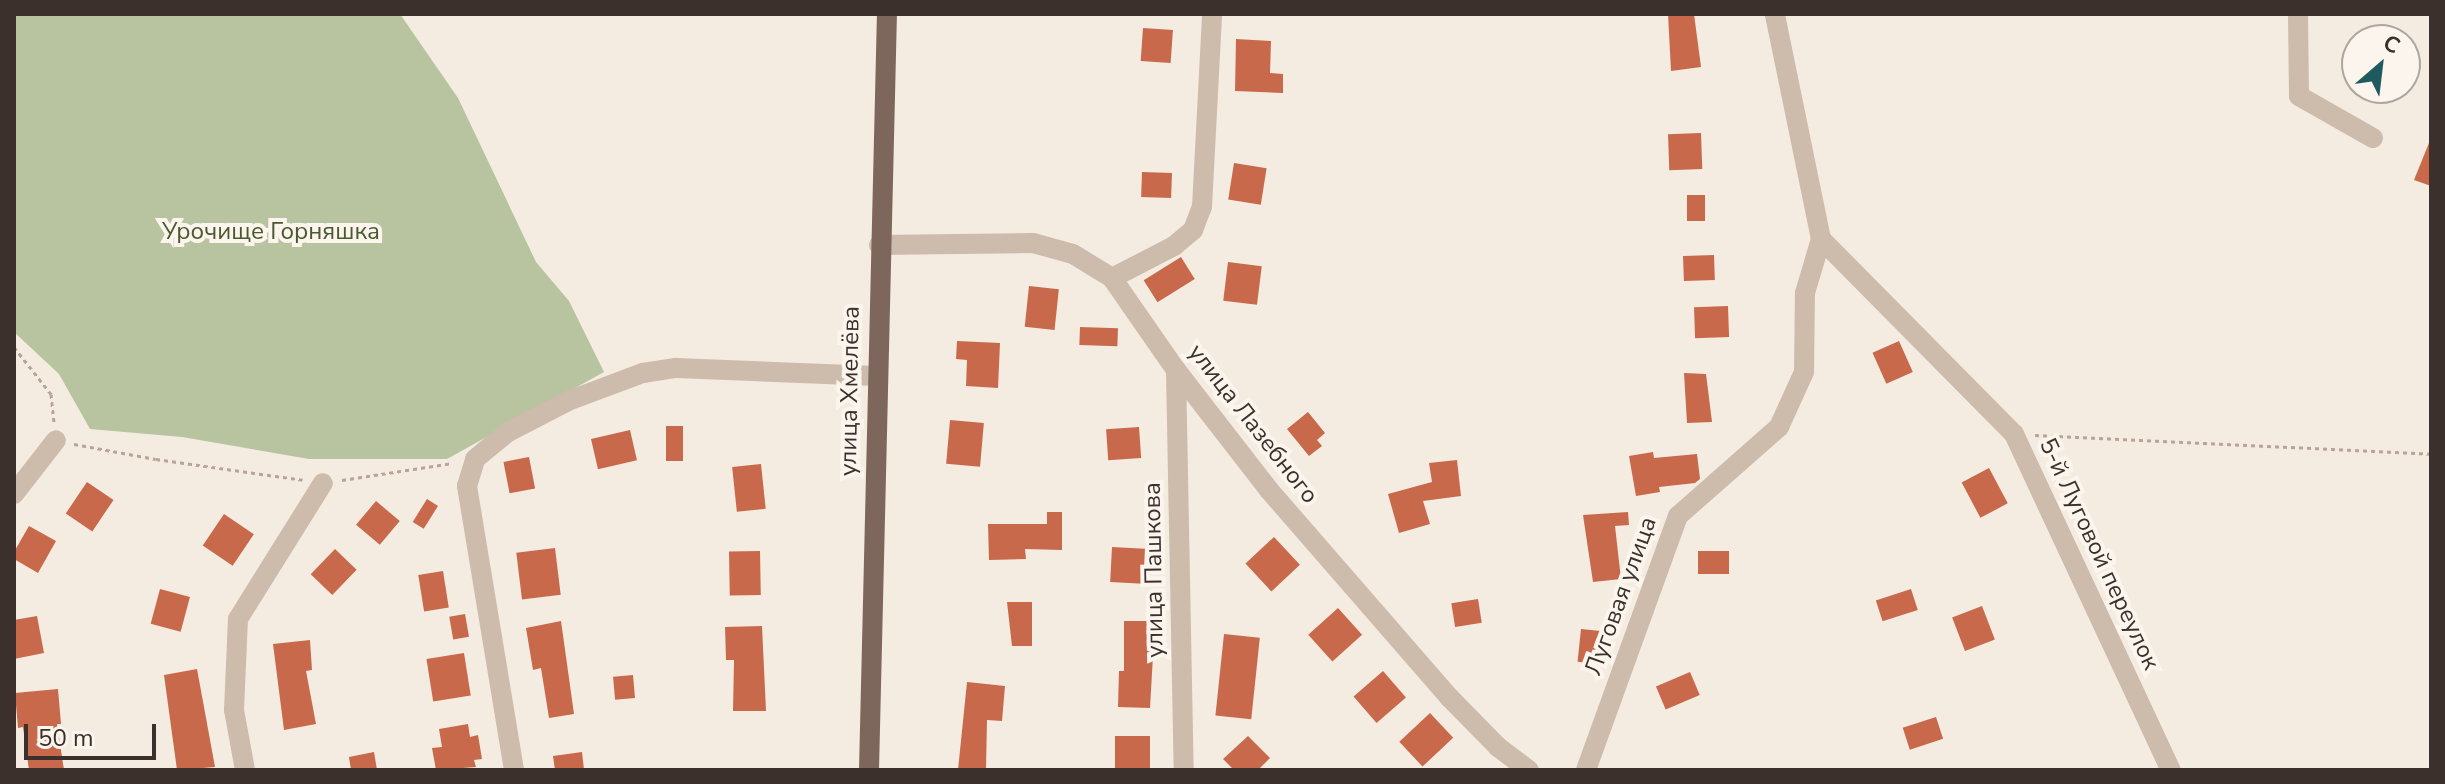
<!DOCTYPE html>
<html>
<head>
<meta charset="utf-8">
<style>
	body { margin:0 }
	#map { position:relative; width:2445px; height:784px; overflow:hidden; background:#f4ebe1; font-family:"Nunito Sans",sans-serif }
	div>[style] { position:absolute }
	[style*='--x'] { left:calc(var(--x)*1px); top:calc(var(--y)*1px); width:calc(var(--w)*1px); rotate:calc(var(--a)*1deg) }
	.green>* { inset:0; background:#b8c4a0 }
	.building>* { inset:0; background:#c8694b; transform-origin:0 0 }
	.path>* { height:3px; margin-top:-1.5px; transform-origin:0; background:repeating-linear-gradient(90deg,#b9a596 0 4px,transparent 0 8px) }
	.minor>* { height:20px; margin:-10px; padding:0 10px; transform-origin:10px; border-radius:10px; background:#cdbbac }
	.major>* { height:20px; margin:-10px; padding:0 10px; transform-origin:10px; border-radius:10px; background:#7d675c }
	span { translate:-50% -50%; white-space:nowrap; text-align:center; line-height:1.15; -webkit-text-stroke:8px #fbf5ee; paint-order:stroke }
	.park-label { font-size:24px; color:#4a5a2e }
	.street-label { font-size:24px; color:#3b302b }
	.frame { position:absolute; inset:0; border:16px solid #3b302b; pointer-events:none }
	.north { position:absolute; left:2341px; top:24px; width:80px; height:80px; box-sizing:border-box; background:#fbf5ee; border:2px solid #aea6a0; border-radius:50%; rotate:28deg; font-size:22px; font-weight:700; line-height:32px; text-align:center; color:#3b302b }
	.north::after { content:''; display:block; margin:auto; width:28px; height:36px; background:#1f5a5e; clip-path:polygon(50% 0,100% 100%,50% 72%,0 100%) }
	.scale { position:absolute; left:24px; top:724px; width:132px; height:36px; box-sizing:border-box; border:4px solid #3b302b; border-top:0; padding-left:10px; font-size:24px; line-height:28px; white-space:nowrap; color:#3b302b; -webkit-text-stroke:6px #fbf5ee; paint-order:stroke }
</style>
</head>
<body>
<div id="map">
	<div class="green">
		<div style="clip-path:polygon(14px 14px,400px 14px,458px 98px,536px 262px,569px 301px,604px 372px,447px 459px,309px 459px,182px 437px,90px 429px,59px 374px,14px 332px)"></div>
	</div>
	<div class="building">
		<div style="clip-path:polygon(1668px 14px,1694px 14px,1701px 67px,1671px 71px)"></div>
		<div style="left:1143px;top:28px;width:30px;height:33px;rotate:4deg"></div>
		<div style="clip-path:polygon(1236px 39px,1271px 41px,1270px 73px,1283px 74px,1283px 93px,1235px 91px)"></div>
		<div style="clip-path:polygon(2405px 53px,2421px 62px,2405px 92px)"></div>
		<div style="left:1701px;top:133px;width:36px;height:33px;rotate:88deg"></div>
		<div style="clip-path:polygon(2431px 138px,2431px 186px,2414px 180px)"></div>
		<div style="left:1234px;top:163px;width:33px;height:37px;rotate:9deg"></div>
		<div style="left:1142px;top:172px;width:30px;height:25px;rotate:2deg"></div>
		<div style="left:1687px;top:195px;width:18px;height:26px"></div>
		<div style="left:1714px;top:255px;width:25px;height:31px;rotate:88deg"></div>
		<div style="left:1181px;top:257px;width:26px;height:44px;rotate:58deg"></div>
		<div style="left:1228px;top:262px;width:34px;height:39px;rotate:7deg"></div>
		<div style="left:1029px;top:286px;width:30px;height:41px;rotate:6deg"></div>
		<div style="left:1728px;top:306px;width:31px;height:34px;rotate:88deg"></div>
		<div style="left:1080px;top:327px;width:38px;height:18px;rotate:2deg"></div>
		<div style="clip-path:polygon(957px 341px,1000px 343px,998px 388px,966px 386px,967px 360px,956px 359px)"></div>
		<div style="left:1899px;top:341px;width:34px;height:29px;rotate:66deg"></div>
		<div style="clip-path:polygon(1684px 373px,1706px 374px,1712px 422px,1687px 423px)"></div>
		<div style="clip-path:polygon(1308px 412px,1325px 433px,1317px 440px,1322px 446px,1309px 456px,1287px 429px)"></div>
		<div style="left:950px;top:420px;width:34px;height:44px;rotate:5deg"></div>
		<div style="left:666px;top:426px;width:17px;height:35px"></div>
		<div style="left:1139px;top:427px;width:31px;height:33px;rotate:86deg"></div>
		<div style="left:630px;top:430px;width:31px;height:40px;rotate:77deg"></div>
		<div style="clip-path:polygon(1653px 452px,1654px 458px,1697px 454px,1700px 479px,1695px 483px,1659px 487px,1660px 492px,1636px 496px,1629px 456px)"></div>
		<div style="left:529px;top:457px;width:32px;height:26px;rotate:79deg"></div>
		<div style="clip-path:polygon(1457px 460px,1461px 496px,1423px 501px,1430px 524px,1399px 533px,1388px 494px,1432px 482px,1429px 463px)"></div>
		<div style="left:761px;top:464px;width:45px;height:29px;rotate:84deg"></div>
		<div style="left:1989px;top:468px;width:40px;height:31px;rotate:62deg"></div>
		<div style="left:87px;top:482px;width:32px;height:38px;rotate:34deg"></div>
		<div style="left:427px;top:499px;width:13px;height:27px;rotate:32deg"></div>
		<div style="left:376px;top:501px;width:31px;height:31px;rotate:40deg"></div>
		<div style="clip-path:polygon(1047px 512px,1062px 512px,1062px 550px,1025px 549px,1026px 559px,989px 560px,988px 524px,1047px 524px)"></div>
		<div style="clip-path:polygon(1628px 512px,1629px 525px,1615px 526px,1621px 579px,1593px 582px,1583px 515px)"></div>
		<div style="left:224px;top:514px;width:36px;height:38px;rotate:34deg"></div>
		<div style="clip-path:polygon(29px 526px,56px 541px,38px 573px,14px 559px,14px 552px)"></div>
		<div style="left:1274px;top:537px;width:38px;height:39px;rotate:47deg"></div>
		<div style="left:1112px;top:547px;width:33px;height:35px;rotate:3deg"></div>
		<div style="left:555px;top:548px;width:47px;height:39px;rotate:83deg"></div>
		<div style="left:335px;top:549px;width:30px;height:35px;rotate:44deg"></div>
		<div style="left:760px;top:551px;width:44px;height:31px;rotate:89deg"></div>
		<div style="left:1698px;top:551px;width:31px;height:23px"></div>
		<div style="left:443px;top:571px;width:37px;height:25px;rotate:81deg"></div>
		<div style="left:160px;top:589px;width:31px;height:36px;rotate:15deg"></div>
		<div style="left:1911px;top:589px;width:22px;height:37px;rotate:72deg"></div>
		<div style="left:1478px;top:599px;width:24px;height:27px;rotate:81deg"></div>
		<div style="clip-path:polygon(1007px 602px,1032px 602px,1032px 646px,1012px 646px)"></div>
		<div style="left:1982px;top:606px;width:36px;height:32px;rotate:69deg"></div>
		<div style="left:1338px;top:608px;width:36px;height:40px;rotate:48deg"></div>
		<div style="left:465px;top:614px;width:23px;height:16px;rotate:80deg"></div>
		<div style="clip-path:polygon(37px 616px,44px 653px,14px 659px,14px 620px)"></div>
		<div style="clip-path:polygon(561px 621px,574px 714px,549px 718px,541px 668px,533px 670px,526px 628px)"></div>
		<div style="clip-path:polygon(1124px 621px,1155px 621px,1150px 708px,1118px 707px,1119px 671px,1124px 671px)"></div>
		<div style="clip-path:polygon(762px 626px,766px 711px,733px 711px,734px 660px,726px 660px,725px 627px)"></div>
		<div style="left:1581px;top:629px;width:27px;height:33px;rotate:6deg"></div>
		<div style="left:1224px;top:634px;width:36px;height:82px;rotate:6deg"></div>
		<div style="clip-path:polygon(310px 640px,312px 670px,306px 671px,316px 724px,284px 730px,273px 644px)"></div>
		<div style="left:464px;top:653px;width:43px;height:38px;rotate:81deg"></div>
		<div style="clip-path:polygon(197px 669px,215px 767px,177px 770px,164px 675px)"></div>
		<div style="left:1383px;top:671px;width:35px;height:39px;rotate:49deg"></div>
		<div style="left:1690px;top:672px;width:25px;height:37px;rotate:67deg"></div>
		<div style="left:633px;top:675px;width:23px;height:20px;rotate:85deg"></div>
		<div style="clip-path:polygon(967px 682px,1005px 686px,1002px 721px,987px 720px,986px 770px,958px 770px)"></div>
		<div style="clip-path:polygon(58px 689px,61px 724px,57px 724px,64px 770px,29px 770px,23px 727px,18px 728px,15px 693px)"></div>
		<div style="left:1430px;top:713px;width:34px;height:42px;rotate:47deg"></div>
		<div style="left:1936px;top:717px;width:23px;height:35px;rotate:72deg"></div>
		<div style="clip-path:polygon(468px 724px,470px 737px,478px 735px,482px 759px,474px 760px,476px 767px,436px 770px,432px 748px,442px 747px,439px 729px)"></div>
		<div style="left:1115px;top:736px;width:35px;height:34px"></div>
		<div style="clip-path:polygon(1248px 736px,1270px 758px,1258px 770px,1234px 770px,1223px 759px)"></div>
		<div style="clip-path:polygon(374px 752px,377px 770px,351px 770px,349px 757px)"></div>
		<div style="clip-path:polygon(582px 752px,584px 770px,555px 770px,553px 756px)"></div>
	</div>
	<div class="path">
		<div style="--x:14;--y:347;--w:60;--a:51.8"></div>
		<div style="--x:51;--y:394;--w:29;--a:84"></div>
		<div style="--x:2035;--y:435;--w:396;--a:2.7"></div>
		<div style="--x:74;--y:444;--w:83;--a:10.4"></div>
		<div style="--x:156;--y:459;--w:148;--a:8.1"></div>
		<div style="--x:342;--y:480;--w:112;--a:-8.7"></div>
	</div>
	<div class="minor">
		<div style="--x:2298;--y:14;--w:82;--a:89.3"></div>
		<div style="--x:2299;--y:96;--w:85;--a:29.6"></div>
		<div style="--x:1821;--y:239;--w:274;--a:45.3"></div>
		<div style="--x:2014;--y:434;--w:371;--a:65"></div>
		<div style="--x:879;--y:245;--w:154;--a:-0.7"></div>
		<div style="--x:1033;--y:243;--w:41;--a:15.4"></div>
		<div style="--x:1073;--y:254;--w:46;--a:31.6"></div>
		<div style="--x:1112;--y:278;--w:112;--a:55.2"></div>
		<div style="--x:1176;--y:370;--w:152;--a:52.2"></div>
		<div style="--x:1269;--y:490;--w:276;--a:49"></div>
		<div style="--x:1450;--y:698;--w:69;--a:45.6"></div>
		<div style="--x:1498;--y:747;--w:39;--a:37"></div>
		<div style="--x:1112;--y:278;--w:70;--a:-27.3"></div>
		<div style="--x:1174;--y:246;--w:25;--a:-40"></div>
		<div style="--x:1193;--y:230;--w:25;--a:-69"></div>
		<div style="--x:1202;--y:207;--w:193;--a:-87"></div>
		<div style="--x:1176;--y:370;--w:400;--a:88.9"></div>
		<div style="--x:14;--y:494;--w:68;--a:-52.1"></div>
		<div style="--x:245;--y:770;--w:61;--a:-100.4"></div>
		<div style="--x:234;--y:710;--w:91;--a:-87.5"></div>
		<div style="--x:238;--y:619;--w:160;--a:-58"></div>
		<div style="--x:514;--y:770;--w:288;--a:-99.4"></div>
		<div style="--x:467;--y:486;--w:28;--a:-73"></div>
		<div style="--x:475;--y:459;--w:43;--a:-39.3"></div>
		<div style="--x:508;--y:432;--w:68;--a:-27.3"></div>
		<div style="--x:568;--y:401;--w:80;--a:-20.5"></div>
		<div style="--x:643;--y:373;--w:33;--a:-9"></div>
		<div style="--x:676;--y:368;--w:200;--a:2.3"></div>
		<div style="--x:1586;--y:770;--w:270;--a:-70.1"></div>
		<div style="--x:1678;--y:516;--w:135;--a:-41.4"></div>
		<div style="--x:1779;--y:427;--w:60;--a:-65.6"></div>
		<div style="--x:1804;--y:372;--w:79;--a:-89.3"></div>
		<div style="--x:1805;--y:293;--w:56;--a:-73.5"></div>
		<div style="--x:1821;--y:239;--w:230;--a:-101.6"></div>
	</div>
	<div class="major">
		<div style="--x:869;--y:770;--w:756;--a:-88.64"></div>
	</div>
	<div class="park-label">
		<span style="left:271px;top:232px">Урочище Горняшка</span>
	</div>
	<div class="street-label">
		<span style="left:850px;top:391px;rotate:-89deg">улица Хмелёва</span>
		<span style="left:1253px;top:424px;rotate:52deg">улица Лазебного</span>
		<span style="left:2099px;top:554px;rotate:65deg">5-й Луговой переулок</span>
		<span style="left:1154px;top:570px;rotate:-91deg">улица Пашкова</span>
		<span style="left:1621px;top:596px;rotate:-70deg">Луговая улица</span>
	</div>
	<div class="frame"></div>
	<div class="north">С</div>
	<div class="scale">50 m</div>
</div>
</body>
</html>
